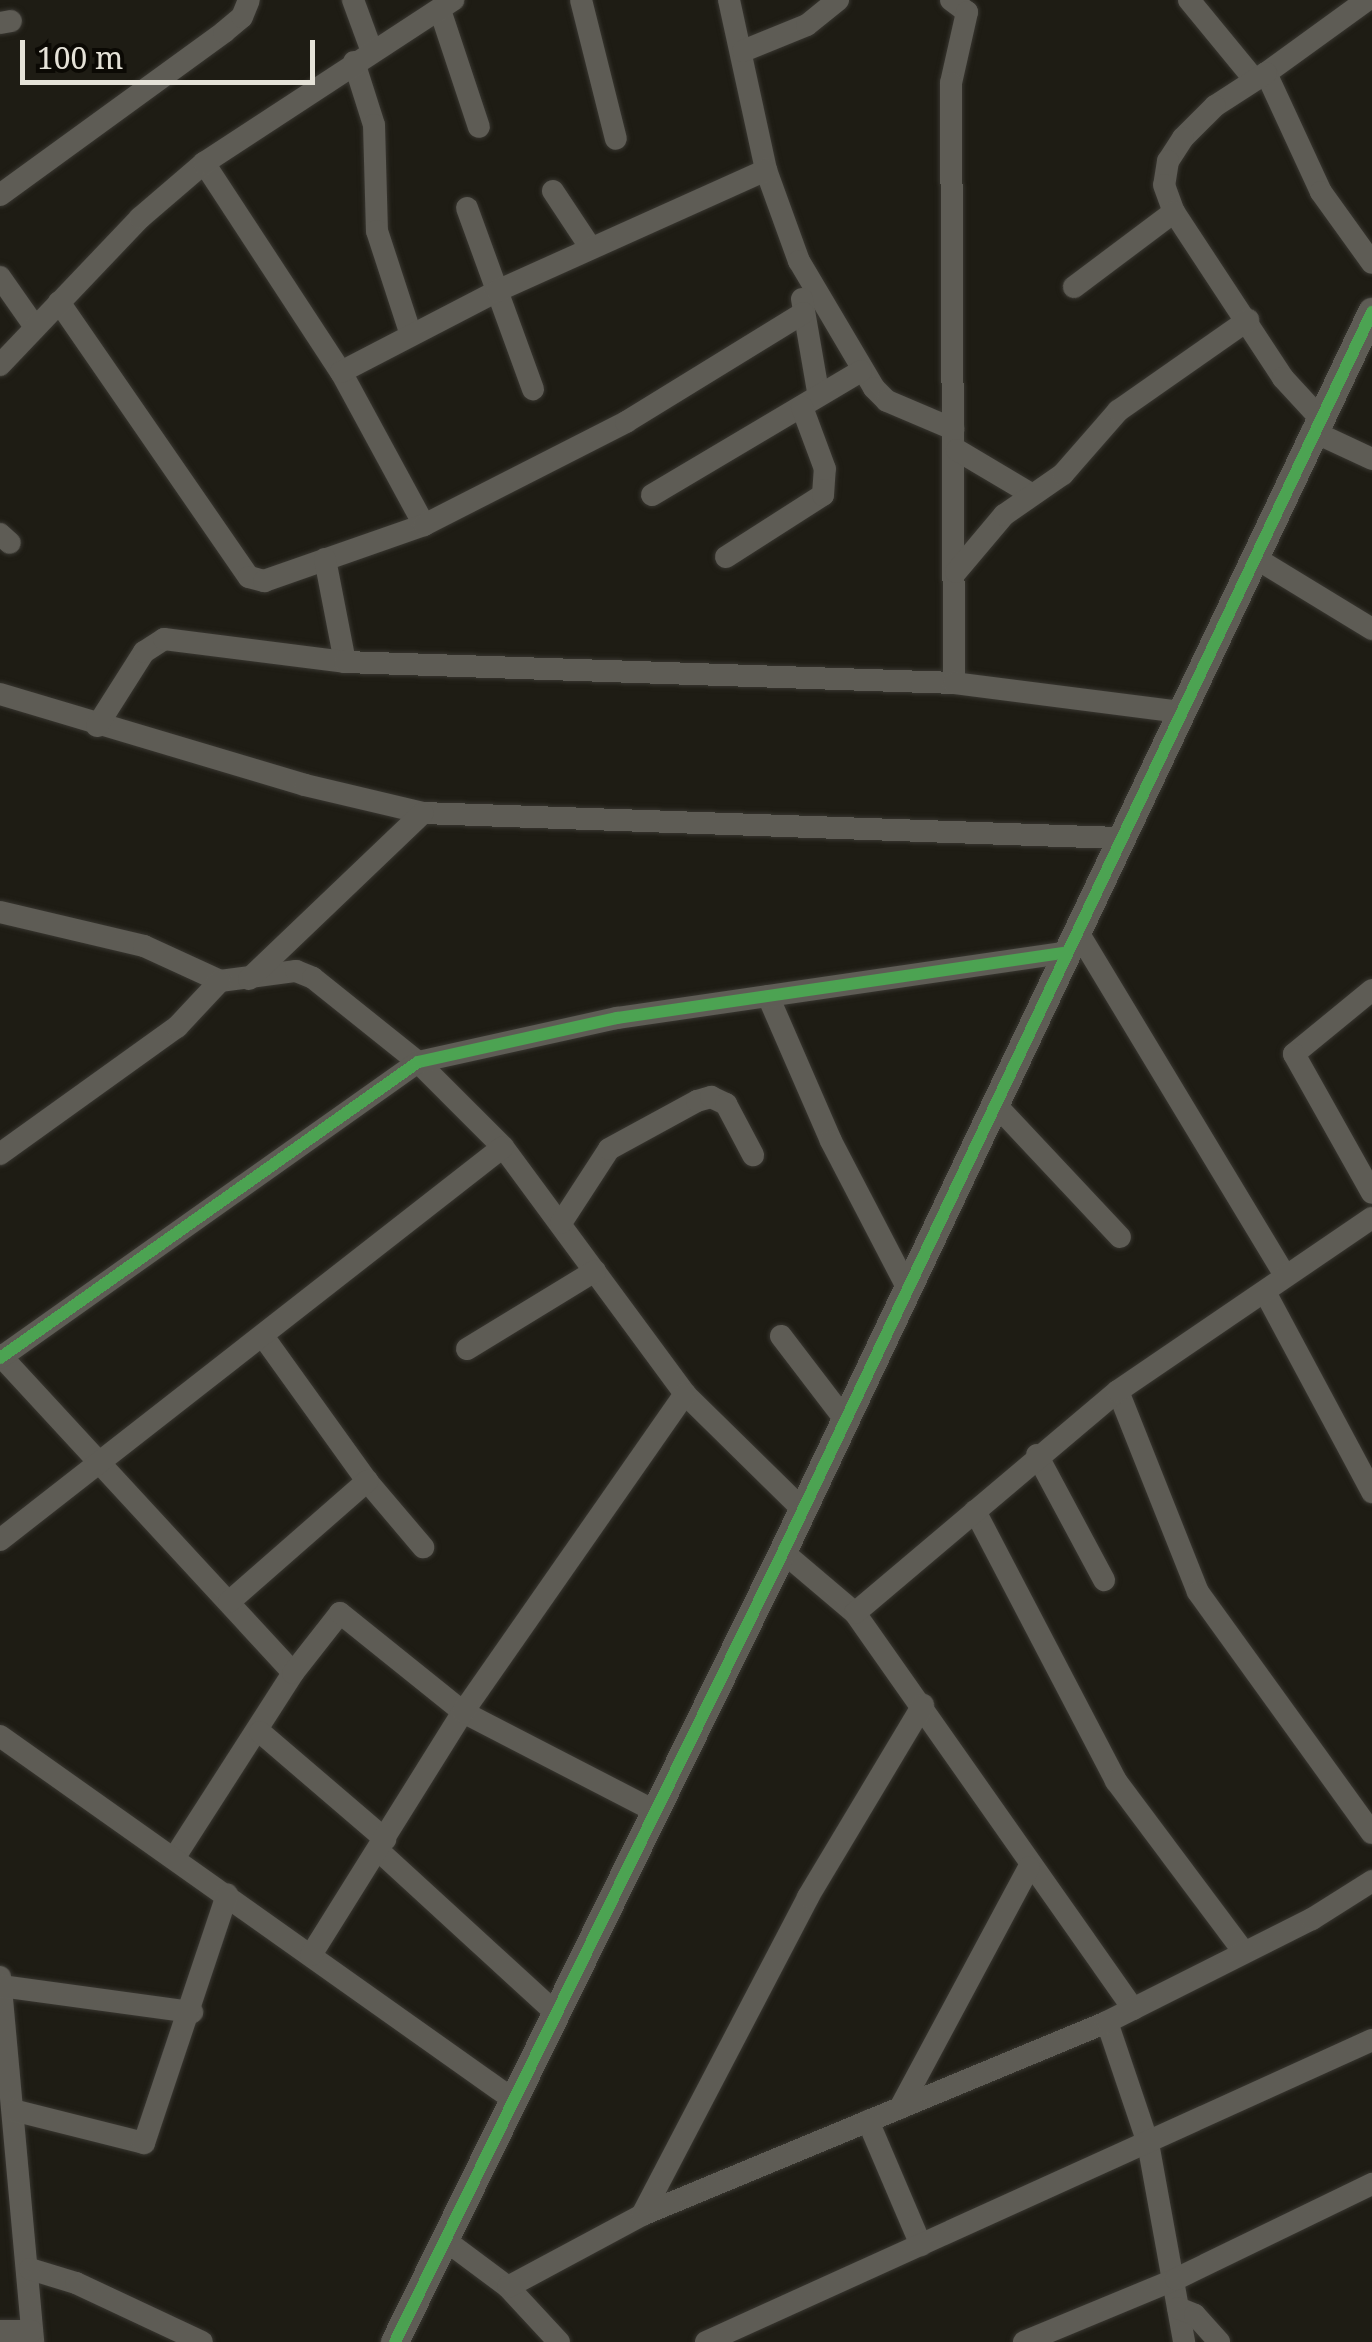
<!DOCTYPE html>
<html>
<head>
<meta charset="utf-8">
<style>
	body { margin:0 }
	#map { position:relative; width:1372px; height:2342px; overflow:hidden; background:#1e1c14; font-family:"Noto Serif",serif }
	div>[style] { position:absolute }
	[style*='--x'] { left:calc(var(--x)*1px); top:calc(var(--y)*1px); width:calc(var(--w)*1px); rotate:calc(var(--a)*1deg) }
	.roads { filter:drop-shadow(0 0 2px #383630) drop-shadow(0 0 2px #383630) }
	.minor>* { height:22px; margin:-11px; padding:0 11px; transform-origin:11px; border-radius:11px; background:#5e5c55 }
	.tertiary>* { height:28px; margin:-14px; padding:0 14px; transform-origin:14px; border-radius:14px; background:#5e5c55 }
	.cycleway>* { height:12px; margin:-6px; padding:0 6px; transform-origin:6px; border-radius:6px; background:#4ca352 }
	span { translate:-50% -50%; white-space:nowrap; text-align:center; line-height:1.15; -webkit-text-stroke:8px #0b0904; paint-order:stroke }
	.scale { position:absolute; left:20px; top:40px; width:295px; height:45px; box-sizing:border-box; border:5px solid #e5e2d8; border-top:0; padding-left:12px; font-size:30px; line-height:35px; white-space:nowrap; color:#e5e2d8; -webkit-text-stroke:8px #0b0904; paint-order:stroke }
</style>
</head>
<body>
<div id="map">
	<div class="roads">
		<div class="minor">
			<div style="--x:353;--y:0;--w:52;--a:69.8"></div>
			<div style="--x:581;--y:0;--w:143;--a:75.9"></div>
			<div style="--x:729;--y:0;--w:174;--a:77.7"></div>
			<div style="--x:766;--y:170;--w:97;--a:70.1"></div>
			<div style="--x:799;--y:261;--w:147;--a:59.4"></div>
			<div style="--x:874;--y:388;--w:18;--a:45"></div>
			<div style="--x:887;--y:401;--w:72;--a:23"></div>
			<div style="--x:951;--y:0;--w:20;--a:37"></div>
			<div style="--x:967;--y:12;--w:73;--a:102.7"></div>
			<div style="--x:951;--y:83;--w:600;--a:89.71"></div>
			<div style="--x:1189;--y:0;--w:101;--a:50.6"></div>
			<div style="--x:1367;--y:0;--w:125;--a:144.1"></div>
			<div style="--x:1266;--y:73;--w:131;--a:65.2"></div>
			<div style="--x:1321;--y:192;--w:87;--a:54.3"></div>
			<div style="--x:440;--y:10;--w:123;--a:71.6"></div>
			<div style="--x:0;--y:23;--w:11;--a:-10"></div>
			<div style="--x:743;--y:51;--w:69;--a:-22.1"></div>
			<div style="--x:807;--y:25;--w:40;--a:-39"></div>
			<div style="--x:354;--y:62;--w:66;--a:72.4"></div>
			<div style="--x:374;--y:125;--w:106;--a:88.4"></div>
			<div style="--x:377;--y:231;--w:106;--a:71.9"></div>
			<div style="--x:1266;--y:73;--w:61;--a:147.1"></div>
			<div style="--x:1215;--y:106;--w:45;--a:135"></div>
			<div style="--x:1183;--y:138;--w:27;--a:123"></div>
			<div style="--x:1168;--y:161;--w:24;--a:99"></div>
			<div style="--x:1164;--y:185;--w:29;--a:70"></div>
			<div style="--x:1174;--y:212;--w:199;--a:56.7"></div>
			<div style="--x:1283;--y:378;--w:53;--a:47.3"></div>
			<div style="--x:204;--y:163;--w:250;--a:56.8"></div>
			<div style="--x:341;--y:372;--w:174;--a:61.5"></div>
			<div style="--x:553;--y:191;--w:67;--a:56.5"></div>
			<div style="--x:0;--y:195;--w:277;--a:-36"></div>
			<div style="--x:224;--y:32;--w:23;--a:-40"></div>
			<div style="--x:242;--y:17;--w:18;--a:-68"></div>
			<div style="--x:467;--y:208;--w:193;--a:70"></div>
			<div style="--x:0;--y:277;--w:61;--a:55"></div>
			<div style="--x:1074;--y:287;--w:125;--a:-36.9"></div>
			<div style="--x:802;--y:299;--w:94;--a:80.2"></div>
			<div style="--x:59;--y:302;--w:334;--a:55.4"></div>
			<div style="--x:249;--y:577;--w:16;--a:15"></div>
			<div style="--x:264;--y:581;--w:170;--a:-19.3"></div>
			<div style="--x:424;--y:525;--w:227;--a:-27"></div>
			<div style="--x:626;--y:422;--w:208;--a:-31.6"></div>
			<div style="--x:0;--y:365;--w:203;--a:-46.4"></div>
			<div style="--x:140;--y:218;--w:84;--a:-40.7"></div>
			<div style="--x:204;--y:163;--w:298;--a:-33.2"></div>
			<div style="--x:341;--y:372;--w:176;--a:-27.4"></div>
			<div style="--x:497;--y:291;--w:295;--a:-24.2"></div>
			<div style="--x:1312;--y:431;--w:66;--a:25"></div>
			<div style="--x:957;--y:450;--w:86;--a:30.7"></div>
			<div style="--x:652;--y:495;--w:243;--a:-30.7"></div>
			<div style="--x:0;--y:534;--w:13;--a:42"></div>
			<div style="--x:726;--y:557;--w:115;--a:-32.6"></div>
			<div style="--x:823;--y:495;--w:26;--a:-86"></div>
			<div style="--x:825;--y:469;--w:66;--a:-110.4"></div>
			<div style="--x:1254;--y:557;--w:138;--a:31.4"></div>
			<div style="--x:325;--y:559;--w:105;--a:79"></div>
			<div style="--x:956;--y:572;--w:75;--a:-49.9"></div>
			<div style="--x:1004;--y:515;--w:72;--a:-34.8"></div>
			<div style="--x:1063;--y:474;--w:84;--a:-48.9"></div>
			<div style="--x:1118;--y:411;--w:159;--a:-35"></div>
			<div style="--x:0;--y:694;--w:318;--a:16.6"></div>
			<div style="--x:305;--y:785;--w:121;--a:13.3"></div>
			<div style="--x:423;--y:813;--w:696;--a:2.06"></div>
			<div style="--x:97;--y:726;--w:88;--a:-57.6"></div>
			<div style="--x:144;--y:652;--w:24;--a:-33"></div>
			<div style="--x:164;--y:639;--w:182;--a:7.2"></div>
			<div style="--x:345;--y:662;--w:609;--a:1.97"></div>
			<div style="--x:954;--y:683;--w:229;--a:7.3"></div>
			<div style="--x:0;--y:912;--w:148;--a:13.3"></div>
			<div style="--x:144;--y:946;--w:84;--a:24.7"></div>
			<div style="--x:220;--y:981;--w:77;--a:-7.5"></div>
			<div style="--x:296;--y:971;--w:18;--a:22"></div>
			<div style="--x:313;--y:978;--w:134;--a:38.7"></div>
			<div style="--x:418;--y:1062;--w:120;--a:45"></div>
			<div style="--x:503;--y:1147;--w:307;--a:53.6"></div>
			<div style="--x:685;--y:1394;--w:164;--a:44.5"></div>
			<div style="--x:1079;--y:934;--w:399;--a:58.9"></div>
			<div style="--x:249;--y:979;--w:240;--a:-43.7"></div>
			<div style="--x:1372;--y:990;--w:101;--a:140.6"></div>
			<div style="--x:1294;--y:1054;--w:159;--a:60.7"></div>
			<div style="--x:768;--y:996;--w:158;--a:66.5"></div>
			<div style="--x:831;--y:1141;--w:165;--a:62.5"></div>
			<div style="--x:996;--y:1105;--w:181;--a:46.8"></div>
			<div style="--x:0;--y:1154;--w:218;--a:-35.7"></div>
			<div style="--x:177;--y:1027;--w:63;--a:-46.9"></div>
			<div style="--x:561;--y:1223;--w:88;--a:-57"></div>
			<div style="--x:609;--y:1149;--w:100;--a:-28.6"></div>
			<div style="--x:697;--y:1101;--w:15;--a:-16"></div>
			<div style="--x:711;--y:1097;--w:17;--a:25"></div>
			<div style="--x:726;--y:1104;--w:58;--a:62.1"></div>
			<div style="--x:1266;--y:1294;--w:225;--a:61.8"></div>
			<div style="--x:781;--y:1336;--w:107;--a:52.6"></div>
			<div style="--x:265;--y:1339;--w:175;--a:54.3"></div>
			<div style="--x:367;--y:1481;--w:87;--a:49.7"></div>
			<div style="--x:467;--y:1349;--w:150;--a:-31.4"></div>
			<div style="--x:0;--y:1355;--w:432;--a:47.3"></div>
			<div style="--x:293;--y:1673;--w:219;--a:122.7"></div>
			<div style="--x:0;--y:1358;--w:512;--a:-35.3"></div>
			<div style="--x:418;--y:1062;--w:204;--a:-12.5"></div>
			<div style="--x:617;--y:1018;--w:452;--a:-8.3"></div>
			<div style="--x:1118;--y:1391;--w:216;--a:68.3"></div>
			<div style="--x:1198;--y:1592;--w:297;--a:54.2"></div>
			<div style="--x:1037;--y:1455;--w:142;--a:61.8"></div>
			<div style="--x:975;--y:1511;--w:305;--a:62.4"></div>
			<div style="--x:1116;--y:1781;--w:212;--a:53.2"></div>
			<div style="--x:0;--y:1540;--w:638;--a:-38"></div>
			<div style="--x:783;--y:1552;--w:94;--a:40.3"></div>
			<div style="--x:855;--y:1613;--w:484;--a:54.9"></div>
			<div style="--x:229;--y:1602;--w:184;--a:-41.2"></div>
			<div style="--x:855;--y:1613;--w:344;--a:-40.2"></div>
			<div style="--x:1118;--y:1391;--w:307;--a:-34.3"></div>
			<div style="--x:293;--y:1673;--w:76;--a:-51.9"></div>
			<div style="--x:340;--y:1613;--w:158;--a:38.8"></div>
			<div style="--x:463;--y:1712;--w:214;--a:27.3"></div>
			<div style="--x:260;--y:1732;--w:165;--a:40.6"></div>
			<div style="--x:0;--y:1736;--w:630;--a:35.31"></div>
			<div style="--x:379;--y:1851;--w:243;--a:42.5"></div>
			<div style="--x:311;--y:1955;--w:287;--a:-58"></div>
			<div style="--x:463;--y:1712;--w:388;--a:-55.1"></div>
			<div style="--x:0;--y:1977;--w:366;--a:84.8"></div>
			<div style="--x:1;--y:1986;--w:193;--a:7.8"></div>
			<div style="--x:1107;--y:2022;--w:128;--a:71.3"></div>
			<div style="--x:1148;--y:2143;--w:202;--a:79.7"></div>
			<div style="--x:900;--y:2108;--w:273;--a:-61.8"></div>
			<div style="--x:13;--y:2110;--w:135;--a:14.1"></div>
			<div style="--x:144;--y:2143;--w:262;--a:-71.5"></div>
			<div style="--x:868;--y:2121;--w:135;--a:66.9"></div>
			<div style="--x:642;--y:2215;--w:359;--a:-62.4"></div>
			<div style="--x:808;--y:1897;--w:224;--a:-59.1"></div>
			<div style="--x:449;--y:2243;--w:74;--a:36.7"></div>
			<div style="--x:508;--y:2287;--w:75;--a:47.2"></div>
			<div style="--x:30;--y:2269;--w:48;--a:16.9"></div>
			<div style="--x:76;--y:2283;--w:139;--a:25.1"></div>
			<div style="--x:508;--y:2287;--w:152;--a:-28.2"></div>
			<div style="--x:642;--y:2215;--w:503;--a:-22.54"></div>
			<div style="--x:1107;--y:2022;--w:229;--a:-26.7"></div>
			<div style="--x:1312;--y:1919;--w:71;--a:-32.3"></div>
			<div style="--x:1178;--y:2308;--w:18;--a:22"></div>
			<div style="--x:1195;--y:2315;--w:36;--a:48"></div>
			<div style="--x:0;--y:2331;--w:32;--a:0"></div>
			<div style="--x:706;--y:2342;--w:731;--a:-24.39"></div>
			<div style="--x:1024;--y:2342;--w:165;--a:-22.5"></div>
			<div style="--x:1176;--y:2279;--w:218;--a:-25.9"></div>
		</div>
		<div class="tertiary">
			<div style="--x:395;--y:2342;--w:880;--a:-63.84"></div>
			<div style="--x:783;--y:1552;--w:1373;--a:-64.59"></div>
		</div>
	</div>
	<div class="cycleway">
		<div style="--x:0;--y:1358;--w:512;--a:-35.3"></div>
		<div style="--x:418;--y:1062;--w:204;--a:-12.5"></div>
		<div style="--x:617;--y:1018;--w:452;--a:-8.3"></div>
		<div style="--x:395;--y:2342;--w:880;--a:-63.84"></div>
		<div style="--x:783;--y:1552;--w:1373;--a:-64.59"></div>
	</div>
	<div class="scale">100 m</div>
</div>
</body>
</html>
